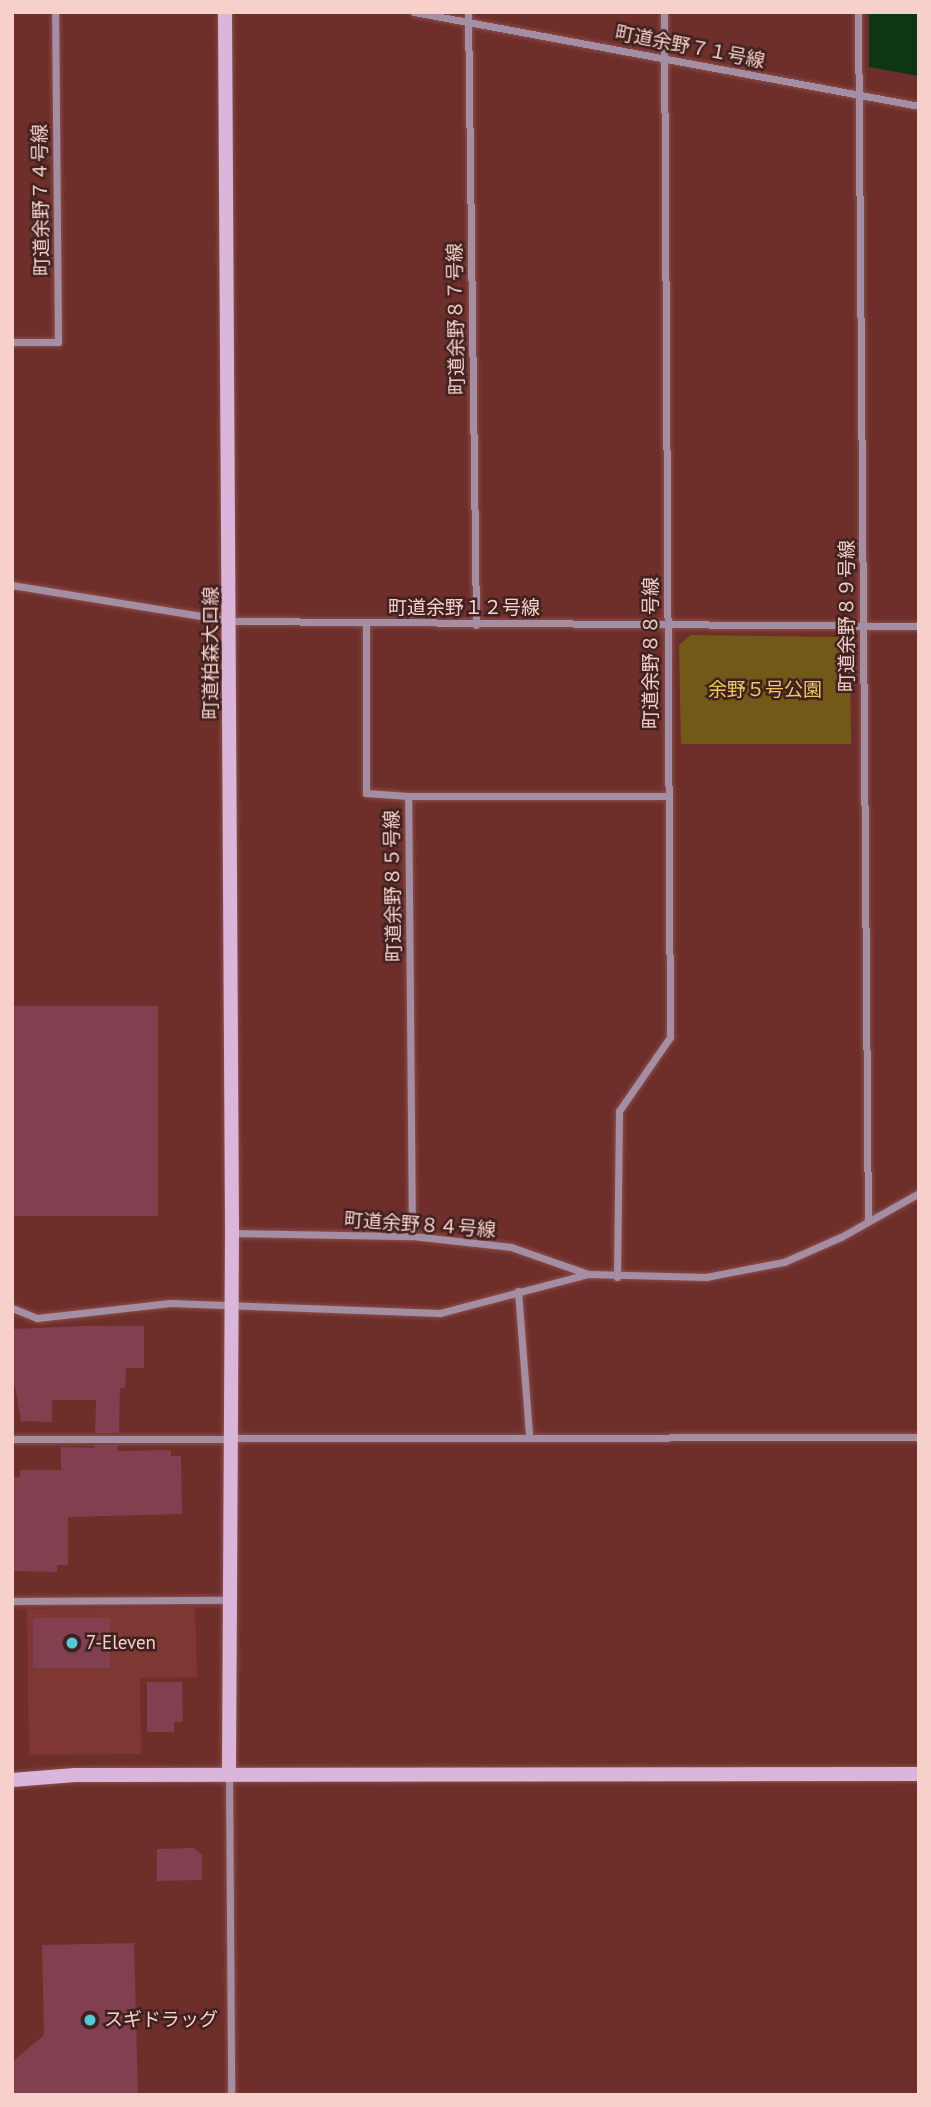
<!DOCTYPE html>
<html>
<head>
<meta charset="utf-8">
<style>
	body { margin:0 }
	#map { position:relative; width:931px; height:2107px; overflow:hidden; background:#6e2e2a; font-family:"PT Sans","Noto Sans JP",sans-serif }
	div>[style] { position:absolute }
	[style*='--x'] { left:calc(var(--x)*1px); top:calc(var(--y)*1px); width:calc(var(--w)*1px); rotate:calc(var(--a)*1deg) }
	.built>* { inset:0; background:#7e3733 }
	.green>* { inset:0; background:#735918 }
	.water>* { inset:0; background:#0d3612 }
	.building>* { inset:0; background:#813f50; transform-origin:0 0 }
	.roads { filter:drop-shadow(0 0 2px #8a4e4a) drop-shadow(0 0 2px #8a4e4a) }
	.street>* { height:7px; margin:-3.5px; padding:0 3.5px; transform-origin:3.5px; border-radius:3.5px; background:#a48ea4 }
	.secondary>* { height:14px; margin:-7px; padding:0 7px; transform-origin:7px; border-radius:7px; background:#d9b6da }
	.dots>* { width:19px; height:19px; translate:-50% -50%; box-sizing:border-box; border:4px solid #3f221f; border-radius:50% }
	span { translate:-50% -50%; white-space:nowrap; text-align:center; line-height:1.15; -webkit-text-stroke:5px #3f221f; paint-order:stroke }
	.street-label { font-size:19px; color:#f8d0cb }
	.park-label { font-size:19px; color:#f3c664 }
	.poi-label { font-size:19px; color:#f8d0cb }
	.left { translate:0 -50%; text-align:left }
	.frame { position:absolute; inset:0; border:14px solid #f8d0cb; pointer-events:none }
</style>
</head>
<body>
<div id="map">
	<div class="built">
		<div style="clip-path:polygon(195px 1607px,197px 1677px,140px 1678px,141px 1754px,29px 1755px,27px 1609px)"></div>
	</div>
	<div class="green">
		<div style="clip-path:polygon(691px 635px,841px 637px,850px 647px,851px 744px,681px 744px,679px 645px)"></div>
	</div>
	<div class="water">
		<div style="clip-path:polygon(869px 12px,919px 12px,919px 76px,869px 67px)"></div>
	</div>
	<div class="building">
		<div style="left:12px;top:1006px;width:146px;height:210px"></div>
		<div style="clip-path:polygon(83px 1326px,144px 1326px,144px 1368px,126px 1368px,125px 1388px,120px 1388px,119px 1433px,95px 1433px,96px 1400px,52px 1400px,52px 1422px,21px 1421px,12px 1369px,12px 1329px)"></div>
		<div style="clip-path:polygon(94px 1445px,118px 1445px,118px 1451px,171px 1450px,171px 1456px,181px 1456px,182px 1514px,68px 1517px,68px 1565px,57px 1565px,57px 1572px,12px 1571px,12px 1477px,20px 1477px,20px 1470px,61px 1470px,61px 1447px,94px 1448px)"></div>
		<div style="left:33px;top:1618px;width:77px;height:50px"></div>
		<div style="clip-path:polygon(147px 1682px,182px 1682px,183px 1722px,174px 1722px,174px 1732px,147px 1732px)"></div>
		<div style="clip-path:polygon(194px 1848px,202px 1855px,202px 1880px,157px 1881px,157px 1849px)"></div>
		<div style="clip-path:polygon(134px 1943px,138px 2095px,12px 2095px,12px 2062px,44px 2035px,42px 1945px)"></div>
	</div>
	<div class="roads">
		<div class="street">
			<div style="--x:414;--y:12;--w:514;--a:10.54"></div>
			<div style="--x:468;--y:12;--w:613;--a:89.25"></div>
			<div style="--x:858;--y:12;--w:1207;--a:89.53"></div>
			<div style="--x:12;--y:342;--w:46;--a:0"></div>
			<div style="--x:58;--y:342;--w:330;--a:-90.5"></div>
			<div style="--x:12;--y:585;--w:222;--a:9.3"></div>
			<div style="--x:231;--y:621;--w:688;--a:0.42"></div>
			<div style="--x:366;--y:623;--w:170;--a:90"></div>
			<div style="--x:366;--y:793;--w:42;--a:4.1"></div>
			<div style="--x:232;--y:1233;--w:180;--a:1"></div>
			<div style="--x:412;--y:1236;--w:100;--a:6.3"></div>
			<div style="--x:511;--y:1247;--w:82;--a:19.3"></div>
			<div style="--x:588;--y:1274;--w:118;--a:1.5"></div>
			<div style="--x:706;--y:1277;--w:79;--a:-10.9"></div>
			<div style="--x:784;--y:1262;--w:62;--a:-23.7"></div>
			<div style="--x:841;--y:1237;--w:90;--a:-29.4"></div>
			<div style="--x:412;--y:1236;--w:440;--a:-90.5"></div>
			<div style="--x:408;--y:796;--w:260;--a:0"></div>
			<div style="--x:617;--y:1277;--w:166;--a:-89.3"></div>
			<div style="--x:619;--y:1111;--w:90;--a:-55.4"></div>
			<div style="--x:670;--y:1037;--w:1025;--a:-90.34"></div>
			<div style="--x:518;--y:1291;--w:144;--a:85.6"></div>
			<div style="--x:12;--y:1308;--w:27;--a:22"></div>
			<div style="--x:37;--y:1318;--w:134;--a:-6.4"></div>
			<div style="--x:170;--y:1303;--w:270;--a:2.1"></div>
			<div style="--x:440;--y:1313;--w:153;--a:-14.8"></div>
			<div style="--x:12;--y:1439;--w:907;--a:-0.13"></div>
			<div style="--x:12;--y:1601;--w:216;--a:-0.3"></div>
			<div style="--x:229;--y:1774;--w:321;--a:89.6"></div>
		</div>
		<div class="secondary">
			<div style="--x:225;--y:12;--w:1221;--a:89.67"></div>
			<div style="--x:232;--y:1233;--w:541;--a:90.32"></div>
			<div style="--x:12;--y:1780;--w:63;--a:-4.5"></div>
			<div style="--x:75;--y:1775;--w:844;--a:-0.07"></div>
		</div>
	</div>
	<div class="dots">
		<div style="left:72px;top:1643px;background:#52cbd8"></div>
		<div style="left:90px;top:2020px;background:#52cbd8"></div>
	</div>
	<div class="street-label">
		<span style="left:690px;top:47px;rotate:11deg">町道余野７１号線</span>
		<span style="left:41px;top:200px;rotate:-91deg">町道余野７４号線</span>
		<span style="left:456px;top:319px;rotate:-91deg">町道余野８７号線</span>
		<span style="left:464px;top:608px">町道余野１２号線</span>
		<span style="left:847px;top:616px;rotate:-90deg">町道余野８９号線</span>
		<span style="left:211px;top:653px;rotate:-90deg">町道柏森大口線</span>
		<span style="left:651px;top:653px;rotate:-90deg">町道余野８８号線</span>
		<span style="left:393px;top:886px;rotate:-91deg">町道余野８５号線</span>
		<span style="left:420px;top:1225px;rotate:4deg">町道余野８４号線</span>
	</div>
	<div class="park-label">
		<span style="left:765px;top:690px">余野５号公園</span>
	</div>
	<div class="poi-label">
		<span class="left" style="left:86px;top:1643px">7-Eleven</span>
		<span class="left" style="left:104px;top:2020px">スギドラッグ</span>
	</div>
	<div class="frame"></div>
</div>
</body>
</html>
